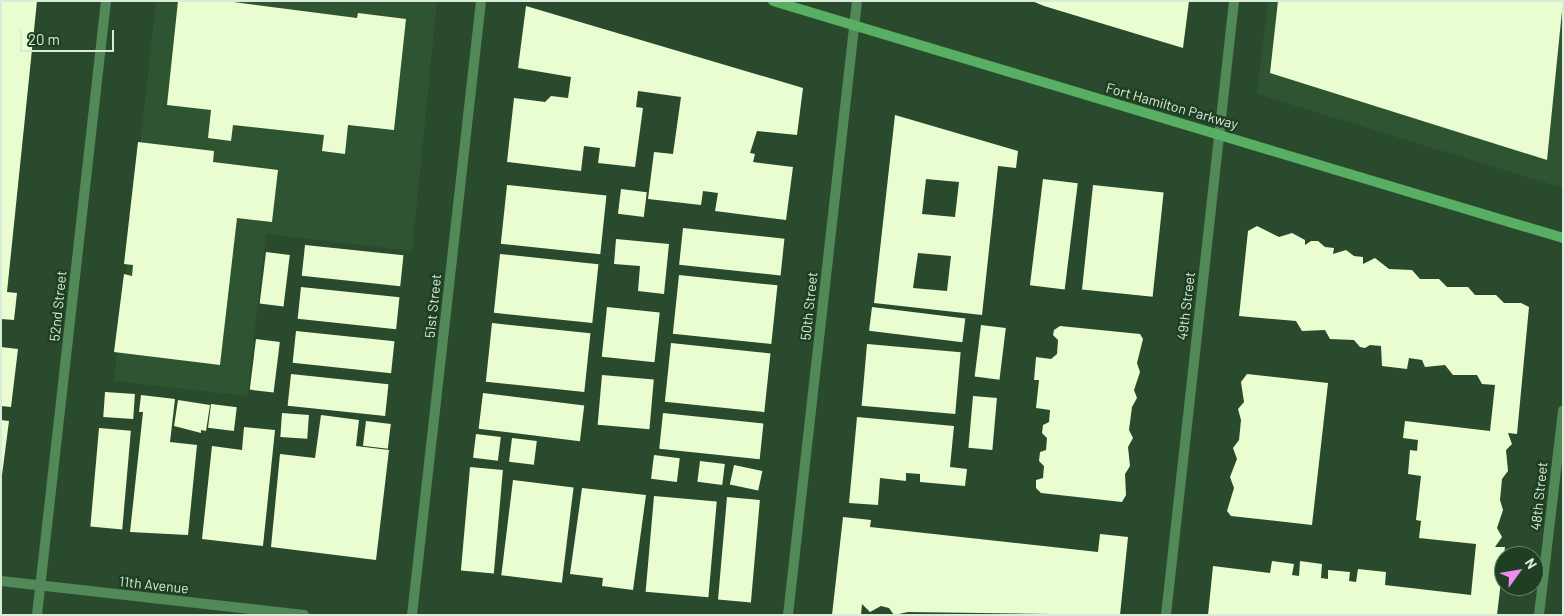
<!DOCTYPE html>
<html>
<head>
<meta charset="utf-8">
<style>
	body { margin:0 }
	#map { position:relative; width:1564px; height:616px; overflow:hidden; background:#294a2d; font-family:Barlow,sans-serif }
	div>[style] { position:absolute }
	[style*='--x'] { left:calc(var(--x)*1px); top:calc(var(--y)*1px); width:calc(var(--w)*1px); rotate:calc(var(--a)*1deg) }
	.built>* { inset:0; background:#2e5432 }
	.building>* { inset:0; background:#e9fdd0; transform-origin:0 0 }
	.minor>* { height:10px; margin:-5px; padding:0 5px; transform-origin:5px; border-radius:5px; background:#538859 }
	.secondary>* { height:10px; margin:-5px; padding:0 5px; transform-origin:5px; border-radius:5px; background:#58af64 }
	span { translate:-50% -50%; white-space:nowrap; text-align:center; line-height:1.15; -webkit-text-stroke:5px #1f3f23; paint-order:stroke }
	.street-label { font-size:14px; color:#d9ecda }
	.frame { position:absolute; inset:0; border:2px solid #d9ecda; pointer-events:none }
	.north { position:absolute; left:1494px; top:546px; width:50px; height:50px; box-sizing:border-box; background:#1f3f23; border:1px solid #69846c; border-radius:50%; rotate:58deg; font-size:14px; font-weight:700; line-height:20px; text-align:center; color:#d9ecda }
	.north::after { content:''; display:block; margin:auto; width:18px; height:22px; background:#f28af3; clip-path:polygon(50% 0,100% 100%,50% 72%,0 100%) }
	.scale { position:absolute; left:20px; top:30px; width:94px; height:22px; box-sizing:border-box; border:2px solid #d9ecda; border-top:0; padding-left:6px; font-size:15px; line-height:18px; white-space:nowrap; color:#d9ecda; -webkit-text-stroke:4px #1f3f23; paint-order:stroke }
</style>
</head>
<body>
<div id="map">
	<div class="built">
		<div style="clip-path:polygon(156px 1px,437px 1px,412px 251px,266px 234px,247px 396px,114px 381px)"></div>
		<div style="clip-path:polygon(1268px 1px,1563px 1px,1563px 188px,1257px 94px)"></div>
	</div>
	<div class="building">
		<div style="clip-path:polygon(1px 1px,37px 1px,7px 292px,17px 293px,14px 320px,1px 319px)"></div>
		<div style="clip-path:polygon(178px 1px,226px 1px,357px 18px,358px 13px,406px 19px,394px 130px,348px 125px,345px 154px,322px 151px,324px 135px,233px 125px,231px 141px,208px 138px,211px 110px,167px 105px)"></div>
		<div style="clip-path:polygon(1032px 1px,1189px 1px,1183px 48px,1044px 6px)"></div>
		<div style="clip-path:polygon(1278px 1px,1563px 1px,1547px 160px,1270px 73px)"></div>
		<div style="clip-path:polygon(526px 6px,803px 88px,797px 135px,757px 131px,750px 153px,755px 154px,753px 162px,793px 167px,786px 220px,715px 211px,718px 193px,703px 191px,701px 205px,648px 199px,654px 152px,673px 154px,681px 97px,638px 91px,636px 107px,643px 108px,635px 167px,598px 163px,600px 148px,584px 146px,581px 171px,507px 162px,514px 98px,545px 102px,551px 96px,568px 98px,571px 77px,518px 68px)"></div>
		<div style="clip-path:polygon(evenodd,895px 115px,1018px 151px,1016px 168px,998px 166px,982px 315px,874px 303px,895px 115px,926px 179px,959px 182px,955px 217px,922px 214px,926px 179px,895px 115px,918px 253px,951px 256px,947px 291px,913px 288px,918px 253px)"></div>
		<div style="clip-path:polygon(138px 142px,214px 151px,213px 162px,278px 170px,272px 222px,237px 218px,220px 365px,114px 352px,124px 274px,132px 276px,133px 265px,124px 264px)"></div>
		<div style="left:1043px;top:179px;width:35px;height:107px;rotate:7deg"></div>
		<div style="left:507px;top:185px;width:100px;height:59px;rotate:6deg"></div>
		<div style="left:1093px;top:185px;width:71px;height:105px;rotate:6deg"></div>
		<div style="left:621px;top:189px;width:26px;height:25px;rotate:7deg"></div>
		<div style="clip-path:polygon(1257px 226px,1279px 237px,1292px 233px,1305px 240px,1305px 245px,1311px 241px,1318px 241px,1325px 247px,1334px 248px,1333px 254px,1346px 250px,1354px 256px,1363px 257px,1363px 264px,1375px 258px,1389px 269px,1412px 270px,1420px 279px,1439px 279px,1447px 287px,1468px 287px,1475px 295px,1496px 295px,1504px 303px,1521px 303px,1529px 307px,1517px 434px,1508px 433px,1512px 444px,1506px 450px,1508px 471px,1502px 479px,1500px 500px,1503px 510px,1497px 528px,1502px 537px,1495px 547px,1505px 547px,1497px 615px,1208px 615px,1213px 566px,1270px 573px,1272px 561px,1294px 564px,1292px 575px,1299px 576px,1300px 561px,1322px 564px,1321px 578px,1328px 579px,1328px 570px,1350px 572px,1349px 581px,1356px 582px,1358px 569px,1386px 572px,1385px 585px,1471px 595px,1476px 544px,1419px 538px,1421px 521px,1416px 520px,1421px 476px,1408px 474px,1410px 450px,1417px 451px,1418px 440px,1403px 438px,1405px 421px,1490px 431px,1495px 385px,1482px 384px,1477px 375px,1453px 375px,1445px 365px,1425px 367px,1422px 360px,1409px 358px,1407px 369px,1382px 366px,1381px 346px,1370px 345px,1365px 348px,1360px 347px,1354px 340px,1330px 339px,1325px 330px,1302px 331px,1296px 321px,1239px 316px,1248px 231px)"></div>
		<div style="left:683px;top:228px;width:102px;height:37px;rotate:6deg"></div>
		<div style="clip-path:polygon(616px 239px,669px 244px,664px 294px,638px 291px,640px 266px,614px 264px)"></div>
		<div style="left:305px;top:245px;width:99px;height:31px;rotate:6deg"></div>
		<div style="left:266px;top:252px;width:24px;height:52px;rotate:7deg"></div>
		<div style="left:500px;top:254px;width:99px;height:59px;rotate:6deg"></div>
		<div style="left:679px;top:275px;width:99px;height:59px;rotate:6deg"></div>
		<div style="left:301px;top:287px;width:99px;height:32px;rotate:6deg"></div>
		<div style="left:607px;top:307px;width:53px;height:50px;rotate:6deg"></div>
		<div style="left:872px;top:307px;width:94px;height:24px;rotate:7deg"></div>
		<div style="left:492px;top:323px;width:99px;height:59px;rotate:6deg"></div>
		<div style="left:981px;top:325px;width:25px;height:52px;rotate:7deg"></div>
		<div style="clip-path:polygon(1060px 326px,1140px 334px,1143px 339px,1137px 363px,1140px 372px,1134px 390px,1137px 398px,1132px 407px,1129px 430px,1133px 438px,1128px 447px,1130px 466px,1125px 474px,1126px 495px,1122px 502px,1041px 493px,1036px 488px,1036px 480px,1043px 478px,1044px 466px,1039px 461px,1040px 452px,1046px 450px,1047px 438px,1042px 433px,1043px 425px,1049px 422px,1050px 410px,1036px 408px,1039px 380px,1034px 380px,1036px 357px,1051px 359px,1057px 354px,1058px 340px,1053px 335px,1054px 330px)"></div>
		<div style="left:296px;top:331px;width:99px;height:32px;rotate:6deg"></div>
		<div style="left:256px;top:339px;width:24px;height:51px;rotate:7deg"></div>
		<div style="left:671px;top:343px;width:100px;height:59px;rotate:6deg"></div>
		<div style="left:867px;top:344px;width:94px;height:62px;rotate:5deg"></div>
		<div style="clip-path:polygon(1px 347px,18px 349px,11px 407px,1px 406px)"></div>
		<div style="left:291px;top:374px;width:98px;height:32px;rotate:6deg"></div>
		<div style="clip-path:polygon(1247px 374px,1328px 383px,1312px 525px,1231px 516px,1227px 511px,1234px 488px,1230px 477px,1237px 459px,1233px 448px,1239px 440px,1241px 420px,1238px 409px,1244px 402px,1241px 382px)"></div>
		<div style="left:602px;top:375px;width:52px;height:50px;rotate:5deg"></div>
		<div style="left:105px;top:392px;width:30px;height:25px;rotate:4deg"></div>
		<div style="left:483px;top:393px;width:102px;height:36px;rotate:7deg"></div>
		<div style="clip-path:polygon(141px 395px,175px 399px,170px 442px,197px 445px,188px 535px,130px 532px,143px 412px,139px 412px)"></div>
		<div style="left:973px;top:396px;width:24px;height:52px;rotate:5deg"></div>
		<div style="clip-path:polygon(178px 400px,210px 405px,206px 431px,201px 430px,201px 433px,174px 426px)"></div>
		<div style="left:211px;top:404px;width:26px;height:24px;rotate:7deg"></div>
		<div style="left:282px;top:413px;width:27px;height:24px;rotate:4deg"></div>
		<div style="left:663px;top:413px;width:101px;height:36px;rotate:6deg"></div>
		<div style="clip-path:polygon(321px 415px,359px 420px,356px 446px,389px 450px,376px 560px,271px 547px,280px 454px,315px 458px)"></div>
		<div style="clip-path:polygon(857px 417px,954px 426px,950px 467px,967px 469px,965px 486px,920px 482px,920px 474px,906px 473px,906px 481px,880px 478px,878px 505px,849px 503px)"></div>
		<div style="clip-path:polygon(1px 420px,9px 421px,2px 475px,1px 475px)"></div>
		<div style="left:366px;top:421px;width:25px;height:25px;rotate:7deg"></div>
		<div style="clip-path:polygon(244px 427px,275px 430px,263px 546px,202px 539px,212px 446px,242px 450px)"></div>
		<div style="left:99px;top:428px;width:32px;height:99px;rotate:5deg"></div>
		<div style="left:476px;top:434px;width:25px;height:24px;rotate:7deg"></div>
		<div style="left:512px;top:438px;width:25px;height:24px;rotate:7deg"></div>
		<div style="left:654px;top:455px;width:26px;height:24px;rotate:7deg"></div>
		<div style="left:700px;top:461px;width:25px;height:21px;rotate:7deg"></div>
		<div style="left:734px;top:465px;width:29px;height:20px;rotate:12deg"></div>
		<div style="left:470px;top:467px;width:33px;height:104px;rotate:5deg"></div>
		<div style="left:513px;top:480px;width:61px;height:96px;rotate:7deg"></div>
		<div style="clip-path:polygon(582px 488px,646px 495px,633px 590px,602px 586px,603px 578px,570px 574px)"></div>
		<div style="left:654px;top:496px;width:63px;height:96px;rotate:5deg"></div>
		<div style="left:727px;top:497px;width:33px;height:103px;rotate:5deg"></div>
		<div style="clip-path:polygon(843px 517px,871px 520px,870px 527px,1098px 552px,1100px 534px,1128px 537px,1120px 615px,908px 612px,894px 615px,889px 608px,881px 606px,870px 612px,862px 604px,861px 615px,832px 615px)"></div>
	</div>
	<div class="minor">
		<div style="--x:1;--y:581;--w:305;--a:6.4"></div>
		<div style="--x:37;--y:615;--w:618;--a:-83.59"></div>
		<div style="--x:412;--y:615;--w:618;--a:-83.59"></div>
		<div style="--x:788;--y:615;--w:618;--a:-83.59"></div>
		<div style="--x:1166;--y:615;--w:618;--a:-83.68"></div>
		<div style="--x:1539;--y:615;--w:206;--a:-83.3"></div>
	</div>
	<div class="secondary">
		<div style="--x:773;--y:1;--w:825;--a:16.7"></div>
	</div>
	<div class="street-label">
		<span style="left:1172px;top:106px;rotate:16deg">Fort Hamilton Parkway</span>
		<span style="left:58px;top:306px;rotate:-84deg">52nd Street</span>
		<span style="left:433px;top:306px;rotate:-84deg">51st Street</span>
		<span style="left:809px;top:306px;rotate:-84deg">50th Street</span>
		<span style="left:1186px;top:306px;rotate:-83deg">49th Street</span>
		<span style="left:1539px;top:496px;rotate:-84deg">48th Street</span>
		<span style="left:154px;top:585px;rotate:6deg">11th Avenue</span>
	</div>
	<div class="frame"></div>
	<div class="north">N</div>
	<div class="scale">20 m</div>
</div>
</body>
</html>
